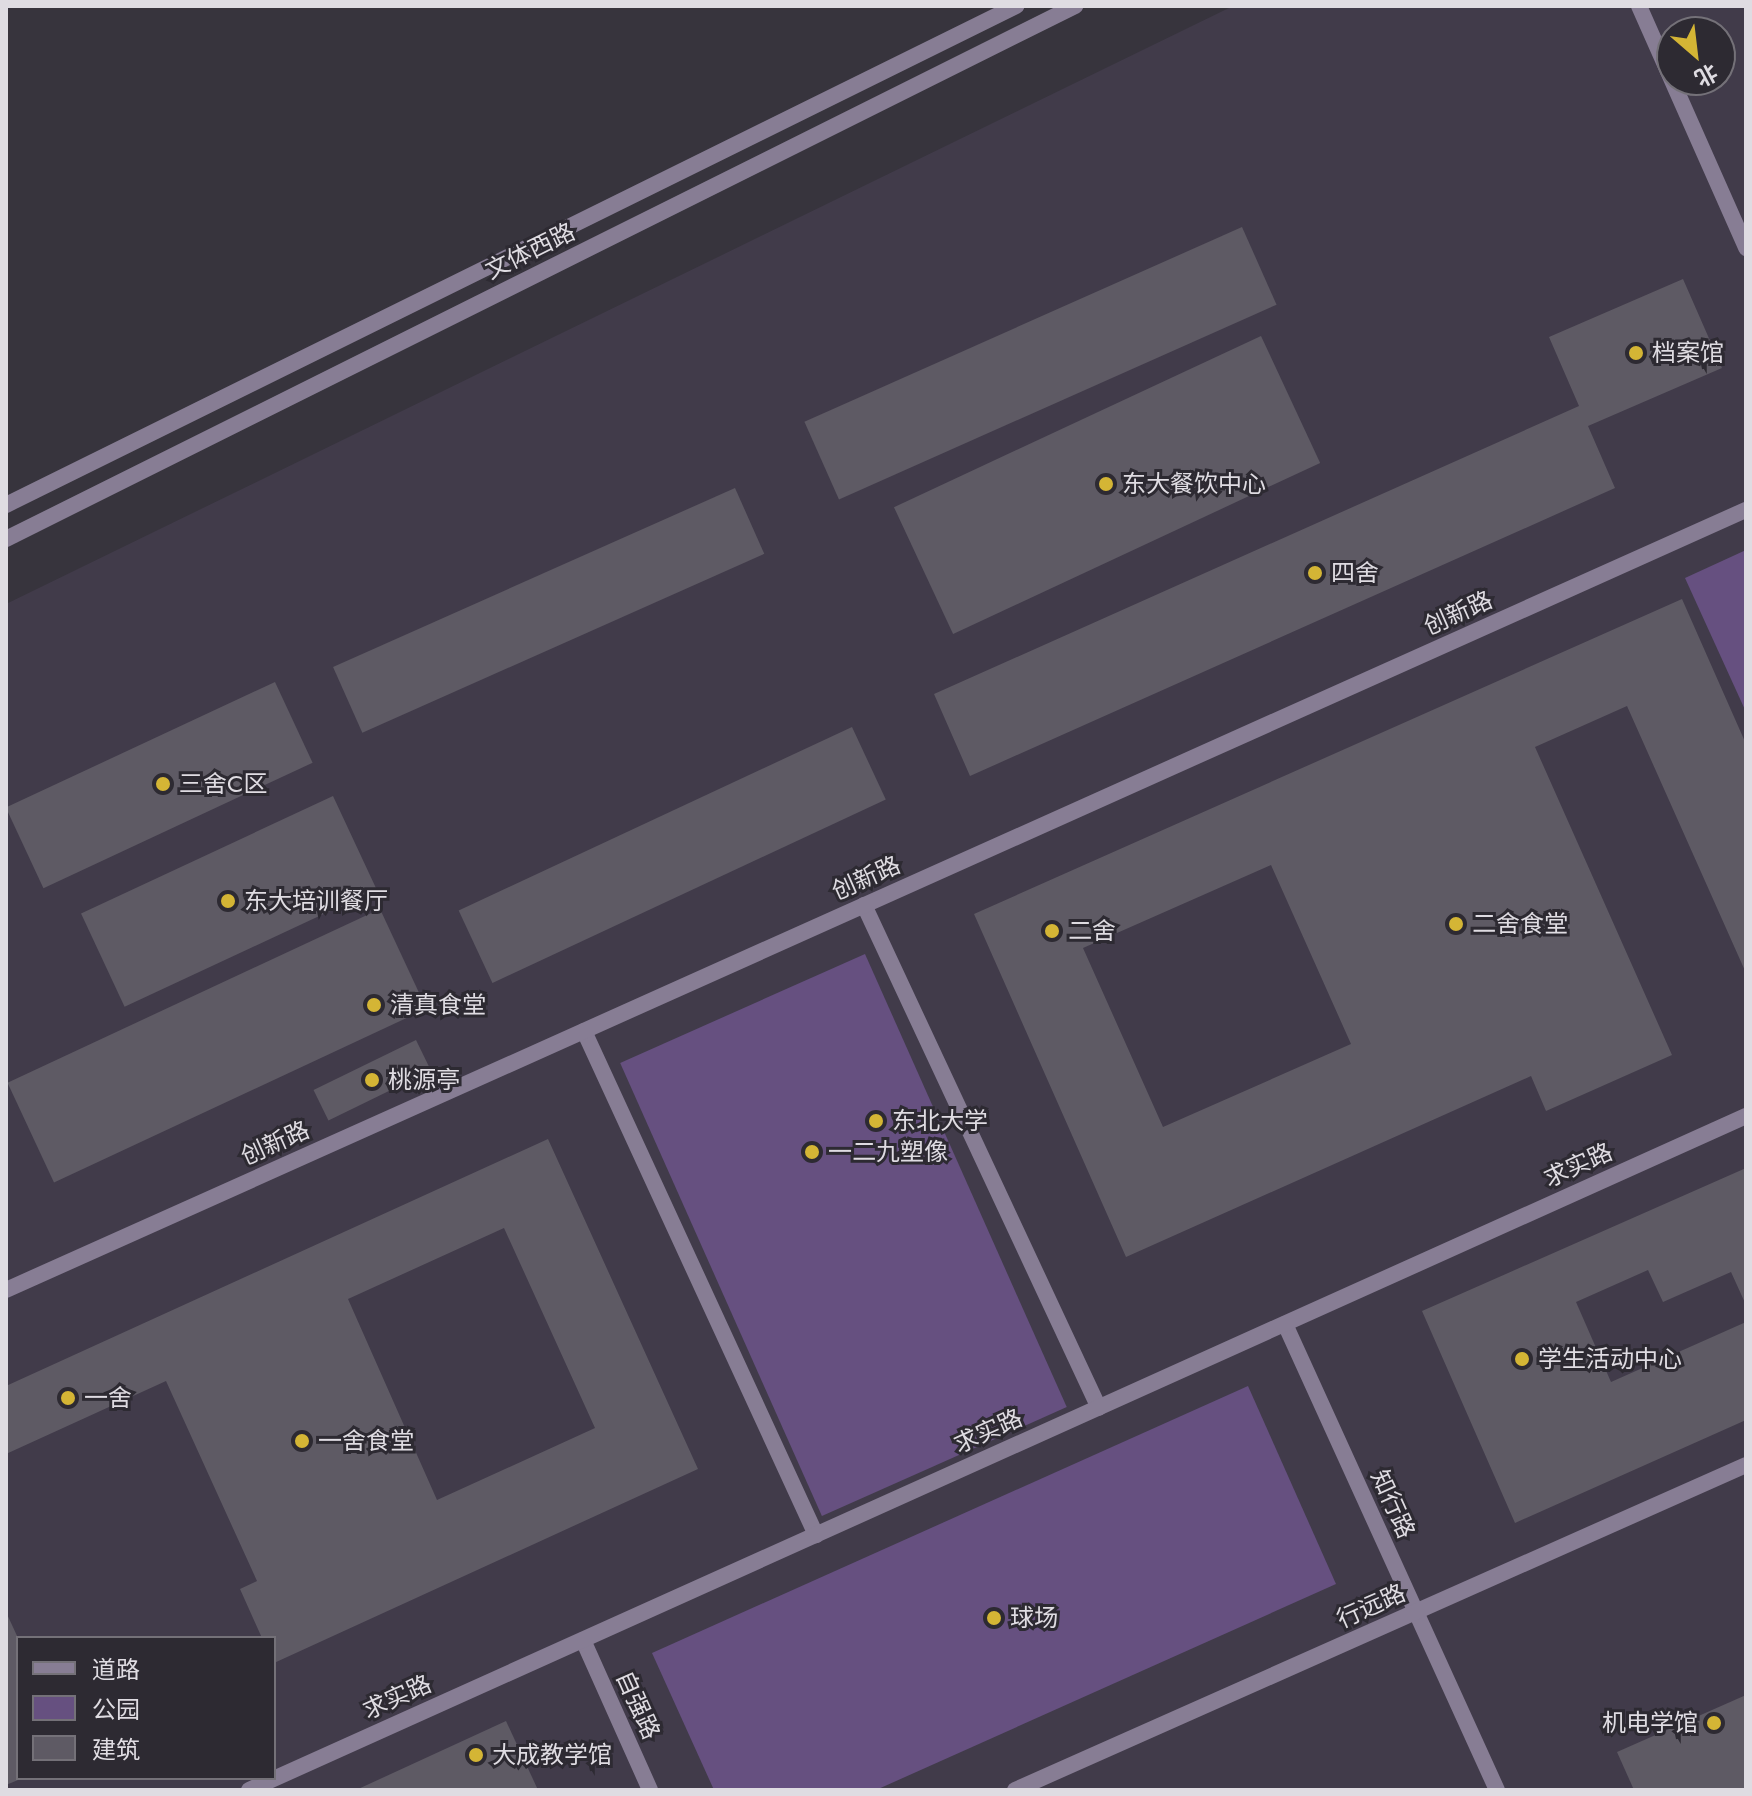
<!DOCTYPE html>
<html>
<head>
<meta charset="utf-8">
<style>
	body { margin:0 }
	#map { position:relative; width:1752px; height:1796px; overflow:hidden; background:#37343d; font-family:Jost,"Noto Sans SC",sans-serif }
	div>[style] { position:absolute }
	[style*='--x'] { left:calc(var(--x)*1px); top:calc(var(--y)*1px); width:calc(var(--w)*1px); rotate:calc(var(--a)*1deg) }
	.built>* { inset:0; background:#413b4a }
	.green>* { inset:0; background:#665080; transform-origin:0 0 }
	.building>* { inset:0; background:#5e5a64; transform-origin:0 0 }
	.minor>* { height:16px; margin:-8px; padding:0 8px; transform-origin:8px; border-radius:8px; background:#877d94 }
	.tertiary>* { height:16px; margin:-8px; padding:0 8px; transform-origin:8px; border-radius:8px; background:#877d94 }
	.dots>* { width:22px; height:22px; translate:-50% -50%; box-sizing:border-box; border:4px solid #2d2a32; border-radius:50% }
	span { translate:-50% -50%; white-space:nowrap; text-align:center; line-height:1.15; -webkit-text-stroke:6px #2d2a32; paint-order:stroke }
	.street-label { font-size:24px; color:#dfdce2 }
	.poi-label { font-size:24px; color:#dfdce2 }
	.left { translate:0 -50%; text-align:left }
	.right { translate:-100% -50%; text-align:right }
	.frame { position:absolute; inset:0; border:8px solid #dfdce2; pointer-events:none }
	.legend { position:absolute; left:16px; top:1636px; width:260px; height:144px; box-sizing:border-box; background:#2d2a32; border:2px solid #747178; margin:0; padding:10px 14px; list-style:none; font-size:24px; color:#dfdce2 }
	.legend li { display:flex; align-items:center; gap:16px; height:40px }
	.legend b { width:40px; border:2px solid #747178 }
	.north { position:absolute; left:1656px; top:16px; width:80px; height:80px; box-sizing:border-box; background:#2d2a32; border:2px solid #747178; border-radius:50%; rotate:152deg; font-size:22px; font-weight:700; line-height:32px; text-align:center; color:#dfdce2 }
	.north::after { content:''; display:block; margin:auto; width:28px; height:36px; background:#d4b535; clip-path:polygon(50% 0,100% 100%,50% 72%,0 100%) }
</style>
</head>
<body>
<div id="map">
	<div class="built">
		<div style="clip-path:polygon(evenodd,1233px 6px,1746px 6px,1746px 1790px,6px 1790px,6px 604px,1233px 6px,1672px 32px,1720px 32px,1720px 80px,1672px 80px,1672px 32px,1233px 6px,18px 1638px,274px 1638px,274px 1778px,18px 1778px,18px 1638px)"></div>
	</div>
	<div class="green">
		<div style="clip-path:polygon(1746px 550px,1746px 712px,1685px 578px)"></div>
		<div style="left:865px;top:954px;width:496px;height:268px;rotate:66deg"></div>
		<div style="clip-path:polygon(1248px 1386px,1336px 1584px,876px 1790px,714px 1790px,652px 1653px)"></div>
	</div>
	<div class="building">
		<div style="left:1242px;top:227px;width:85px;height:479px;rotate:66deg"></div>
		<div style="clip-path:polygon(1683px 279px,1722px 368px,1588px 426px,1615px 488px,970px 776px,934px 694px,1579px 406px,1549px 337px)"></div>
		<div style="left:1261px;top:336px;width:140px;height:405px;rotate:65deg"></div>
		<div style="left:735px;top:488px;width:72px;height:440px;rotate:66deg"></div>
		<div style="clip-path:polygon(evenodd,1682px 599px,1746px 744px,1746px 973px,1627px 706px,1535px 747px,1672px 1055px,1546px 1111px,1531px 1076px,1126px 1257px,974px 914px,1682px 599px,1271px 865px,1351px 1044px,1163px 1127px,1083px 948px,1271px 865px)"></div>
		<div style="left:275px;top:682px;width:89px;height:297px;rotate:65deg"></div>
		<div style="left:852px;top:727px;width:80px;height:434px;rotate:65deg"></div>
		<div style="left:333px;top:796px;width:103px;height:278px;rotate:65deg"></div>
		<div style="left:380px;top:909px;width:110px;height:411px;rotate:65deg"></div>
		<div style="left:416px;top:1040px;width:34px;height:114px;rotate:64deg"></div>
		<div style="clip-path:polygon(evenodd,548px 1139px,698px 1469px,274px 1663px,274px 1638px,262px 1638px,240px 1589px,257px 1581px,166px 1381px,6px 1454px,6px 1386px,548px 1139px,504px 1228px,595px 1428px,437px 1500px,348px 1299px,504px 1228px)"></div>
		<div style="clip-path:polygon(1746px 1168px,1746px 1305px,1731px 1272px,1663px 1302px,1648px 1270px,1576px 1302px,1611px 1382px,1746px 1322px,1746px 1420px,1515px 1523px,1422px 1311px)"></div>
		<div style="clip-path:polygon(6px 1612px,18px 1638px,18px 1780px,6px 1785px)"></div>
		<div style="clip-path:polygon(1746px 1695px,1746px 1790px,1634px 1790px,1617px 1752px)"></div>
		<div style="clip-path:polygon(506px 1721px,538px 1790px,356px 1790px)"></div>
	</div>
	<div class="minor">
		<div style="--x:1639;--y:6;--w:265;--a:66.1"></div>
		<div style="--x:864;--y:905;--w:555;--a:64.96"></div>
		<div style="--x:584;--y:1031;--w:555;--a:65.28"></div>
		<div style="--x:6;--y:1290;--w:1907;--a:-24.15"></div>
		<div style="--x:1285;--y:1324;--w:512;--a:65.54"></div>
		<div style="--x:583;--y:1640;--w:164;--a:65.9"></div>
		<div style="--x:249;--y:1790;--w:1642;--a:-24.24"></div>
		<div style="--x:1015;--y:1790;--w:800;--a:-23.97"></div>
	</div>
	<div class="tertiary">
		<div style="--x:6;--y:505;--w:1127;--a:-26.29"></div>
		<div style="--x:6;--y:539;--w:1195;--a:-26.5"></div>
	</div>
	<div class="dots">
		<div style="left:1636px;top:353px;background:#d4b535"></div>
		<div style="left:1106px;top:484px;background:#d4b535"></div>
		<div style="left:1315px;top:573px;background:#d4b535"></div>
		<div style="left:163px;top:784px;background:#d4b535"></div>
		<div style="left:228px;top:901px;background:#d4b535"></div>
		<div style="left:1456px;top:924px;background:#d4b535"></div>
		<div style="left:1052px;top:931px;background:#d4b535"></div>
		<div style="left:374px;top:1005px;background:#d4b535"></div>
		<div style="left:372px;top:1080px;background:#d4b535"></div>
		<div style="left:876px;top:1121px;background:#d4b535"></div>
		<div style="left:812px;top:1152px;background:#d4b535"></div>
		<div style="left:1522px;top:1359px;background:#d4b535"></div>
		<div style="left:68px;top:1398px;background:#d4b535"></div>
		<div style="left:302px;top:1441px;background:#d4b535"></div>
		<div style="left:994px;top:1618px;background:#d4b535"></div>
		<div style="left:1714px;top:1723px;background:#d4b535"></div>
		<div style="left:476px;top:1755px;background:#d4b535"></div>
	</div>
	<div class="street-label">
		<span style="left:530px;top:251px;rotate:-26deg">文体西路</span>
		<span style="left:1458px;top:613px;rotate:-24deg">创新路</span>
		<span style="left:866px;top:878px;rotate:-24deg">创新路</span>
		<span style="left:275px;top:1143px;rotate:-24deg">创新路</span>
		<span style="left:1578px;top:1165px;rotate:-24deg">求实路</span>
		<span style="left:988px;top:1431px;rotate:-24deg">求实路</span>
		<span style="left:1393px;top:1504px;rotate:66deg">知行路</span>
		<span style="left:1371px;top:1606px;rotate:-24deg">行远路</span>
		<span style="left:397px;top:1697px;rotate:-24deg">求实路</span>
		<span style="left:638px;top:1705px;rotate:66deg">自强路</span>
	</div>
	<div class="poi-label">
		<span class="left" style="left:1652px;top:353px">档案馆</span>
		<span class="left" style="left:1122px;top:484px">东大餐饮中心</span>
		<span class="left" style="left:1331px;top:573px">四舍</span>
		<span class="left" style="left:179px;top:784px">三舍C区</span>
		<span class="left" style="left:244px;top:901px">东大培训餐厅</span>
		<span class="left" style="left:1472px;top:924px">二舍食堂</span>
		<span class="left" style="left:1068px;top:931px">二舍</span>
		<span class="left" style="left:390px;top:1005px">清真食堂</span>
		<span class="left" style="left:388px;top:1080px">桃源亭</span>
		<span class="left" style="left:892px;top:1121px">东北大学</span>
		<span class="left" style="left:828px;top:1152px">一二九塑像</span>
		<span class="left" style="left:1538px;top:1359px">学生活动中心</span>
		<span class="left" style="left:84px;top:1398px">一舍</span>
		<span class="left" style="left:318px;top:1441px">一舍食堂</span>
		<span class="left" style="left:1010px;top:1618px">球场</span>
		<span class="right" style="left:1698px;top:1723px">机电学馆</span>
		<span class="left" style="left:492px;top:1755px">大成教学馆</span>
	</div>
	<div class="frame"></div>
	<ul class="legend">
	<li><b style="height:10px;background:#877d94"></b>道路</li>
	<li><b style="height:22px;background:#665080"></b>公园</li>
	<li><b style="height:22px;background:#5e5a64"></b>建筑</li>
	</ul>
	<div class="north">北</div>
</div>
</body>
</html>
